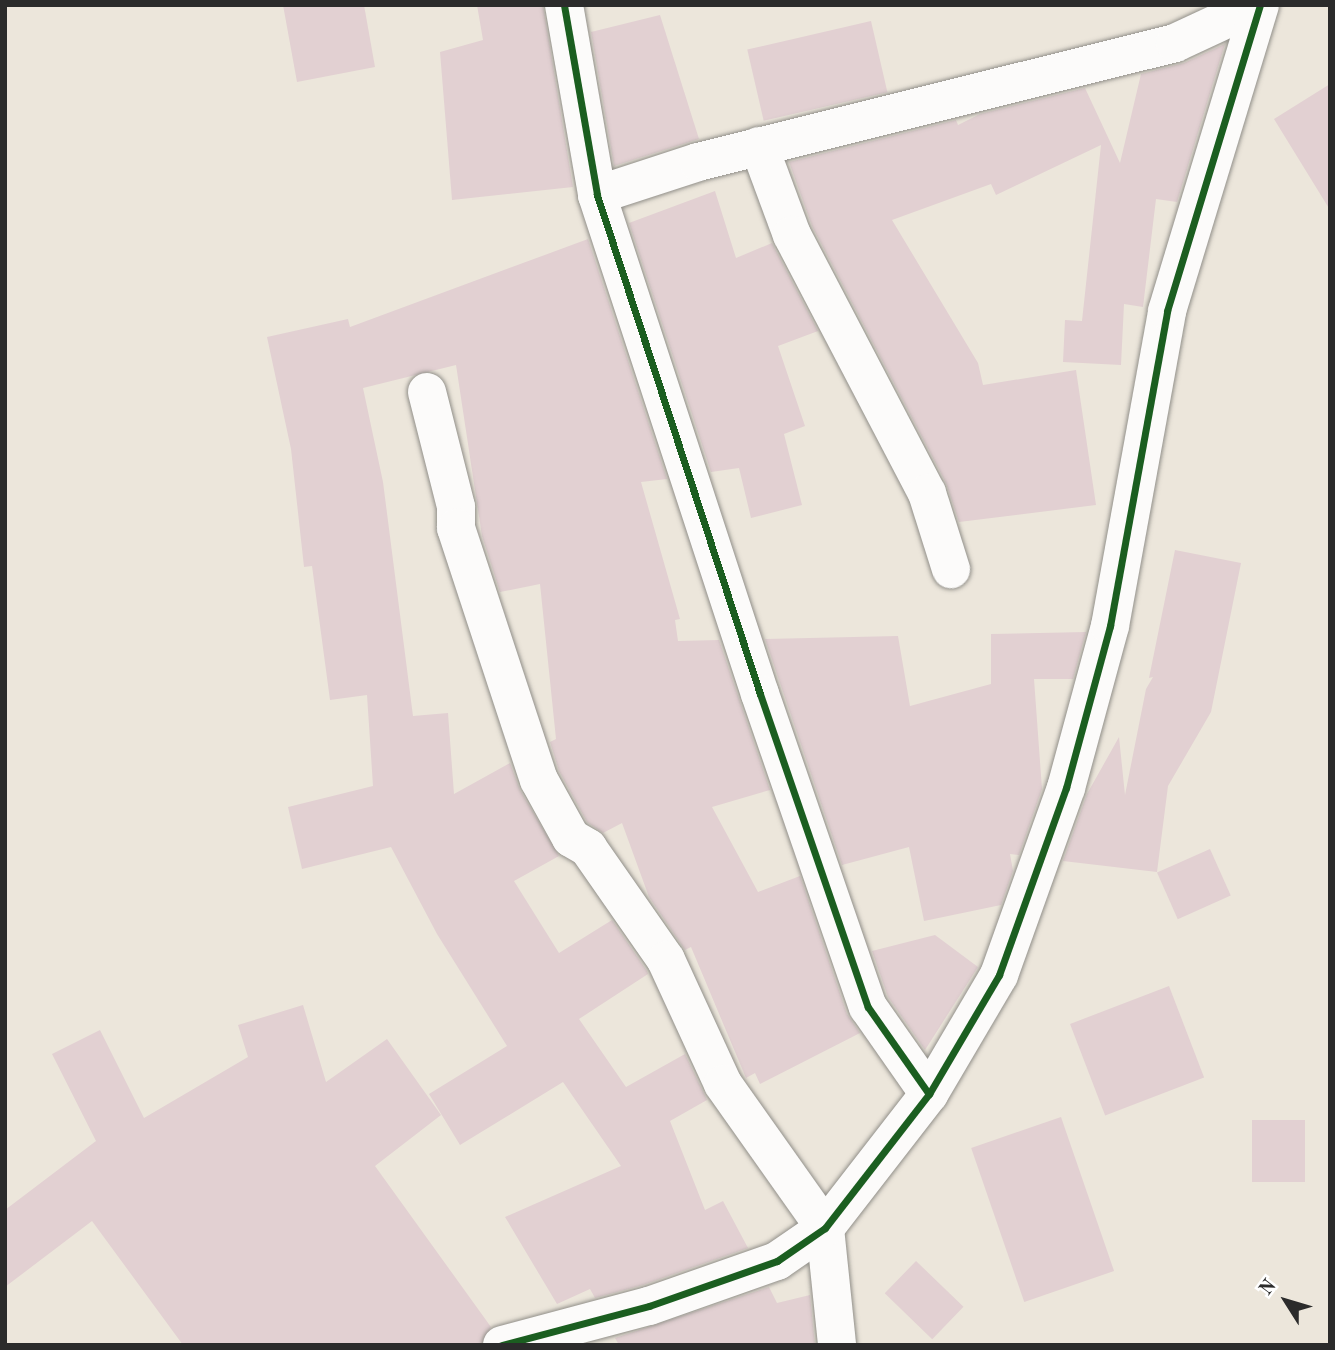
<!DOCTYPE html>
<html>
<head>
<meta charset="utf-8">
<style>
	body { margin:0 }
	#map { position:relative; width:1335px; height:1350px; overflow:hidden; background:#ece6db; font-family:"Old Standard TT",serif }
	div>[style] { position:absolute }
	[style*='--x'] { left:calc(var(--x)*1px); top:calc(var(--y)*1px); width:calc(var(--w)*1px); rotate:calc(var(--a)*1deg) }
	.building>* { inset:0; background:#e2d0d2; transform-origin:0 0 }
	.roads { filter:drop-shadow(0 0 2px #918f89) drop-shadow(0 0 2px #918f89) }
	.street>* { height:38px; margin:-19px; padding:0 19px; transform-origin:19px; border-radius:19px; background:#fcfbfa }
	.cycleway>* { height:7px; margin:-3.5px; padding:0 3.5px; transform-origin:3.5px; border-radius:3.5px; background:#1b5e20 }
	span { translate:-50% -50%; white-space:nowrap; text-align:center; line-height:1.15; -webkit-text-stroke:7px #fff; paint-order:stroke }
	.frame { position:absolute; inset:0; border:7px solid #2b2b2b; pointer-events:none }
	.north { position:absolute; left:1251px; top:1266px; width:70px; height:70px; -webkit-text-stroke:5px #fff; paint-order:stroke; rotate:307deg; font-size:19px; font-weight:700; line-height:28px; text-align:center; color:#2b2b2b }
	.north::after { content:''; display:block; margin:auto; width:24px; height:32px; background:#2b2b2b; clip-path:polygon(50% 0,100% 100%,50% 72%,0 100%) }
</style>
</head>
<body>
<div id="map">
	<div class="building">
		<div style="clip-path:polygon(283px 5px,364px 5px,375px 67px,297px 82px)"></div>
		<div style="clip-path:polygon(477px 5px,543px 5px,573px 187px,452px 200px,440px 52px,483px 40px)"></div>
		<div style="clip-path:polygon(660px 15px,699px 139px,614px 166px,591px 32px)"></div>
		<div style="left:871px;top:21px;width:73px;height:127px;rotate:77deg"></div>
		<div style="clip-path:polygon(1225px 44px,1177px 202px,1156px 199px,1143px 307px,1124px 304px,1121px 365px,1063px 362px,1065px 320px,1082px 321px,1101px 145px,996px 195px,991px 184px,892px 220px,978px 363px,983px 385px,1076px 370px,1096px 505px,959px 522px,946px 483px,812px 226px,789px 162px,956px 120px,958px 125px,980px 114px,1085px 88px,1120px 163px,1141px 74px,1184px 63px)"></div>
		<div style="clip-path:polygon(1330px 84px,1330px 210px,1274px 119px)"></div>
		<div style="clip-path:polygon(715px 191px,736px 258px,772px 243px,818px 331px,778px 346px,805px 426px,784px 434px,802px 505px,751px 518px,739px 468px,711px 472px,629px 223px)"></div>
		<div style="clip-path:polygon(588px 239px,667px 479px,641px 482px,680px 619px,675px 620px,678px 641px,719px 640px,770px 790px,712px 807px,758px 892px,800px 876px,847px 1014px,860px 1033px,760px 1084px,755px 1073px,746px 1078px,691px 947px,685px 950px,649px 897px,622px 823px,603px 833px,587px 822px,559px 771px,550px 742px,556px 739px,540px 584px,500px 592px,482px 536px,456px 365px,363px 388px,383px 482px,413px 716px,448px 713px,454px 794px,510px 763px,520px 790px,559px 856px,514px 881px,559px 953px,612px 920px,647px 971px,648px 974px,579px 1019px,626px 1087px,685px 1054px,707px 1100px,670px 1121px,705px 1210px,723px 1201px,748px 1248px,643px 1285px,595px 1298px,590px 1289px,557px 1304px,505px 1217px,621px 1166px,563px 1082px,460px 1145px,429px 1094px,507px 1046px,437px 934px,391px 847px,302px 869px,288px 807px,373px 786px,367px 695px,330px 700px,312px 566px,304px 567px,291px 449px,267px 337px,348px 319px,350px 327px)"></div>
		<div style="clip-path:polygon(1175px 550px,1241px 563px,1211px 712px,1168px 786px,1157px 872px,1063px 861px,1087px 794px,1119px 737px,1125px 795px,1146px 689px,1153px 677px,1149px 678px)"></div>
		<div style="clip-path:polygon(1086px 632px,1073px 679px,1034px 679px,1042px 789px,1019px 855px,1010px 854px,1013px 871px,1001px 905px,924px 921px,909px 847px,842px 865px,765px 639px,898px 636px,910px 706px,991px 684px,991px 634px)"></div>
		<div style="left:1210px;top:849px;width:51px;height:58px;rotate:66deg"></div>
		<div style="clip-path:polygon(935px 935px,978px 967px,925px 1050px,888px 997px,872px 951px)"></div>
		<div style="left:1169px;top:986px;width:98px;height:106px;rotate:69deg"></div>
		<div style="clip-path:polygon(303px 1005px,326px 1082px,387px 1039px,441px 1115px,375px 1166px,491px 1327px,481px 1345px,183px 1345px,92px 1221px,5px 1287px,5px 1210px,96px 1141px,52px 1054px,100px 1030px,144px 1118px,248px 1057px,238px 1025px)"></div>
		<div style="left:1061px;top:1117px;width:163px;height:95px;rotate:71deg"></div>
		<div style="left:1252px;top:1120px;width:53px;height:62px"></div>
		<div style="left:916px;top:1261px;width:66px;height:45px;rotate:44deg"></div>
		<div style="clip-path:polygon(769px 1287px,777px 1303px,810px 1295px,815px 1345px,619px 1345px,615px 1338px)"></div>
	</div>
	<div class="roads">
		<div class="street">
			<div style="--x:564;--y:5;--w:193;--a:80.1"></div>
			<div style="--x:597;--y:195;--w:525;--a:71.91"></div>
			<div style="--x:760;--y:694;--w:331;--a:71"></div>
			<div style="--x:868;--y:1007;--w:106;--a:55"></div>
			<div style="--x:759;--y:146;--w:95;--a:69.7"></div>
			<div style="--x:792;--y:235;--w:291;--a:62.4"></div>
			<div style="--x:927;--y:493;--w:80;--a:72.5"></div>
			<div style="--x:597;--y:195;--w:106;--a:-18.1"></div>
			<div style="--x:698;--y:162;--w:492;--a:-14"></div>
			<div style="--x:1175;--y:43;--w:90;--a:-24.9"></div>
			<div style="--x:427;--y:392;--w:119;--a:75.8"></div>
			<div style="--x:456;--y:507;--w:21;--a:90"></div>
			<div style="--x:456;--y:528;--w:265;--a:71.8"></div>
			<div style="--x:539;--y:780;--w:66;--a:61.1"></div>
			<div style="--x:571;--y:838;--w:20;--a:30"></div>
			<div style="--x:588;--y:848;--w:136;--a:55.1"></div>
			<div style="--x:666;--y:960;--w:136;--a:65.3"></div>
			<div style="--x:723;--y:1084;--w:176;--a:54.7"></div>
			<div style="--x:825;--y:1228;--w:118;--a:84.1"></div>
			<div style="--x:502;--y:1345;--w:152;--a:-14.9"></div>
			<div style="--x:649;--y:1306;--w:136;--a:-19.4"></div>
			<div style="--x:777;--y:1261;--w:58;--a:-34.5"></div>
			<div style="--x:825;--y:1228;--w:170;--a:-52.2"></div>
			<div style="--x:929;--y:1094;--w:138;--a:-59.5"></div>
			<div style="--x:999;--y:975;--w:199;--a:-70.3"></div>
			<div style="--x:1066;--y:788;--w:168;--a:-74.8"></div>
			<div style="--x:1110;--y:626;--w:320;--a:-79.7"></div>
			<div style="--x:1167;--y:311;--w:320;--a:-73.1"></div>
		</div>
	</div>
	<div class="cycleway">
		<div style="--x:564;--y:5;--w:193;--a:80.1"></div>
		<div style="--x:597;--y:195;--w:525;--a:71.91"></div>
		<div style="--x:760;--y:694;--w:331;--a:71"></div>
		<div style="--x:868;--y:1007;--w:106;--a:55"></div>
		<div style="--x:502;--y:1345;--w:152;--a:-14.9"></div>
		<div style="--x:649;--y:1306;--w:136;--a:-19.4"></div>
		<div style="--x:777;--y:1261;--w:58;--a:-34.5"></div>
		<div style="--x:825;--y:1228;--w:170;--a:-52.2"></div>
		<div style="--x:929;--y:1094;--w:138;--a:-59.5"></div>
		<div style="--x:999;--y:975;--w:199;--a:-70.3"></div>
		<div style="--x:1066;--y:788;--w:168;--a:-74.8"></div>
		<div style="--x:1110;--y:626;--w:320;--a:-79.7"></div>
		<div style="--x:1167;--y:311;--w:320;--a:-73.1"></div>
	</div>
	<div class="frame"></div>
	<div class="north">N</div>
</div>
</body>
</html>
